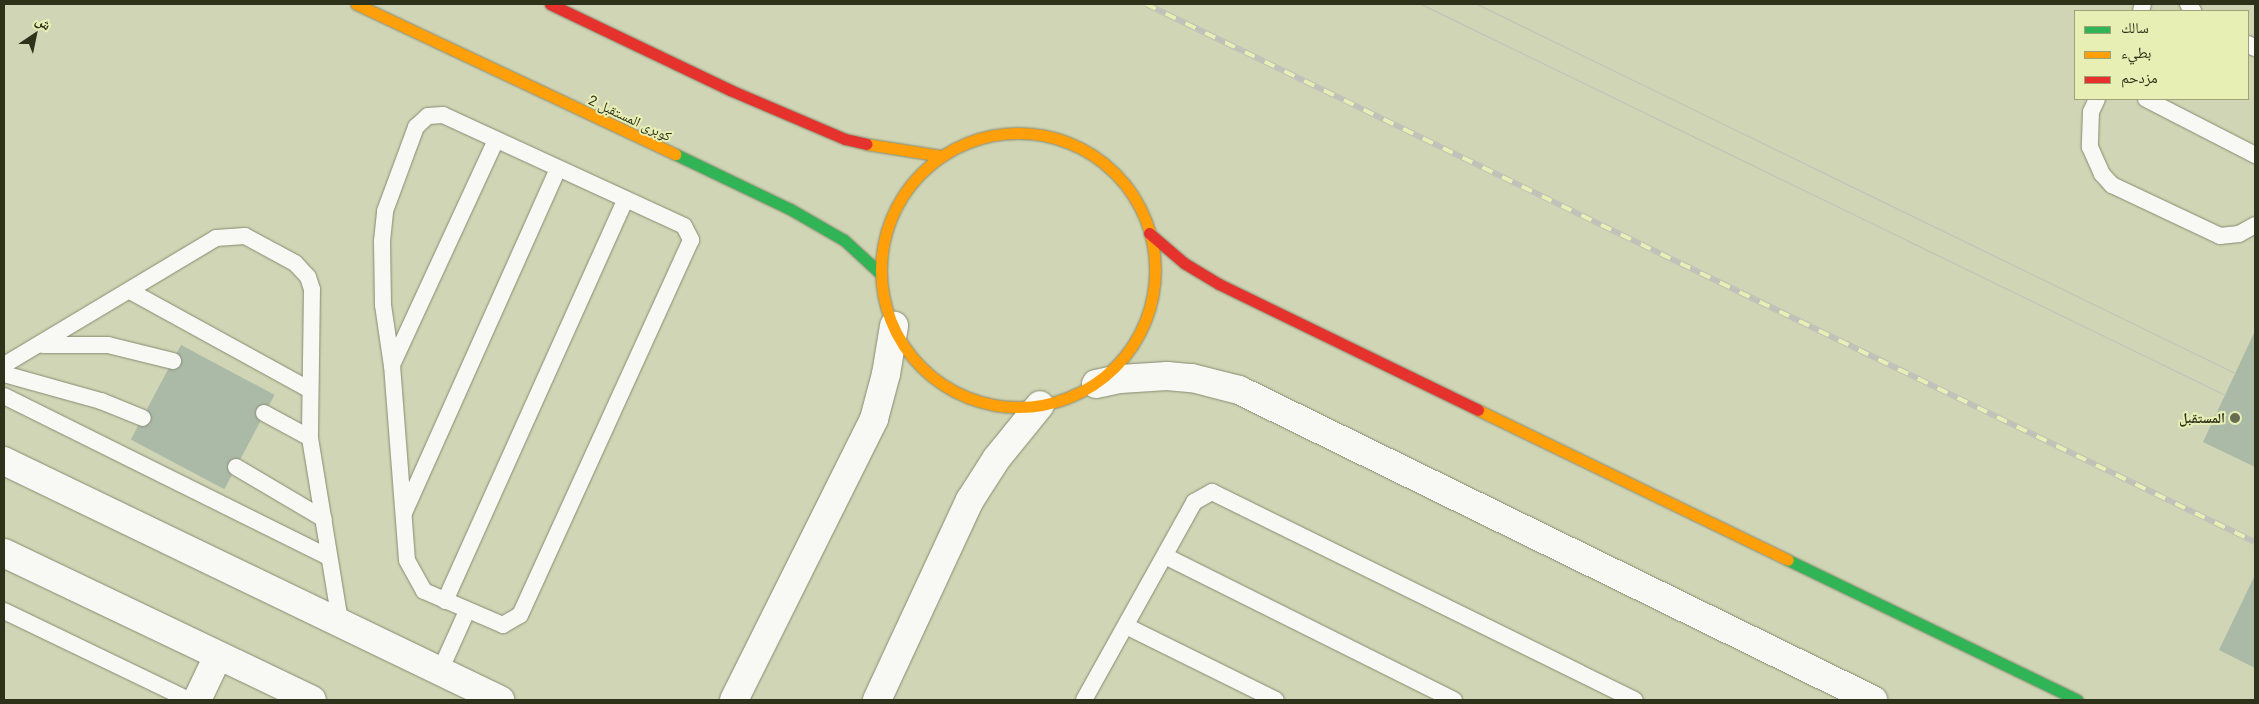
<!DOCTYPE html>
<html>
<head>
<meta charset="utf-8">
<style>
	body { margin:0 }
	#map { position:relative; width:2259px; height:704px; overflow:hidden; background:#d0d5b5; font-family:Roboto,"Noto Naskh Arabic",sans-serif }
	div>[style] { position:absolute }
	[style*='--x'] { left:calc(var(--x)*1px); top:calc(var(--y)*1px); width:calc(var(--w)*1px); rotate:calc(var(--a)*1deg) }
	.building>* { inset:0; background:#aabaa7; transform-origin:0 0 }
	.roads { filter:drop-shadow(0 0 1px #888b72) drop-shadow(0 0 1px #888b72) }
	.lane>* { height:16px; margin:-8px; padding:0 8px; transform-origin:8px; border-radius:8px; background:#f8f9f4 }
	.street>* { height:28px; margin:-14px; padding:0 14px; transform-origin:14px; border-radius:14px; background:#f8f9f4 }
	.fast>* { height:11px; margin:-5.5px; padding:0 5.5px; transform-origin:5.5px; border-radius:5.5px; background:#30b455 }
	.slow>* { height:11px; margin:-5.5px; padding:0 5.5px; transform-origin:5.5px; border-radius:5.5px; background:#ff9f0a }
	.slow>.ring { margin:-5.5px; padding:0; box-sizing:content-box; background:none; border:11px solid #ff9f0a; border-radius:50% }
	.jam>* { height:11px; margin:-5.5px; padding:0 5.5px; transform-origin:5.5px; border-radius:5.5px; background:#e5322d }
	.tram>* { height:1px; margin:-0.5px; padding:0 0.5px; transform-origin:0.5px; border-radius:0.5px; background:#c0c1b8 }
	.rail>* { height:5.5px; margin-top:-2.75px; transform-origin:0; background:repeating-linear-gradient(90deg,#e7efb5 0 11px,#c0c1b8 0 22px); box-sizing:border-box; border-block:1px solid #c0c1b8 }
	.dots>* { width:14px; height:14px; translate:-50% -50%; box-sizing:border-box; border:2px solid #e7efb5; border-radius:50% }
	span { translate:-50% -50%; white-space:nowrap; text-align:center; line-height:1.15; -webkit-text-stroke:4px #e7efb5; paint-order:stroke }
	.street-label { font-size:14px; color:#2f321b }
	.poi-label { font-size:14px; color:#2f321b; font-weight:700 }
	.right { translate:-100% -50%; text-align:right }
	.frame { position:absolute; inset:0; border:5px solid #2f321b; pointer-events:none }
	.legend { position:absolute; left:2074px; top:10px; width:175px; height:90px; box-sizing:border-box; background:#e7efb5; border:1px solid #9da377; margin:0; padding:6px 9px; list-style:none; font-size:15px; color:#2f321b }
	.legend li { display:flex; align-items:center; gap:10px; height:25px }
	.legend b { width:25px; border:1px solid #9da377 }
	.north { position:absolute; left:10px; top:10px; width:50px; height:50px; -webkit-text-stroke:4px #e7efb5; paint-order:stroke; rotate:34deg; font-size:14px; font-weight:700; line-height:20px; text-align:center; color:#2f321b }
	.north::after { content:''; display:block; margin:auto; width:18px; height:22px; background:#2f321b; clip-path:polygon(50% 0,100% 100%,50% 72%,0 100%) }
</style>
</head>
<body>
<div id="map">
	<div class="building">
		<div style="clip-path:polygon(2255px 331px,2255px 467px,2203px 442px)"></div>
		<div style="left:181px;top:345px;width:106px;height:107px;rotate:28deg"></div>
		<div style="clip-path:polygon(2255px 575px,2255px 668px,2219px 650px)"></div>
	</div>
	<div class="roads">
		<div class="lane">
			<div style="--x:2188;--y:4;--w:9;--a:54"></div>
			<div style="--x:2141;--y:11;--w:7;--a:-74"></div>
			<div style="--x:2248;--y:44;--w:8;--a:30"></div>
			<div style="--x:2097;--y:99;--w:14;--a:115"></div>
			<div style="--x:2091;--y:112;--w:35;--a:92"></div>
			<div style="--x:2090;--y:147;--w:30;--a:66"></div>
			<div style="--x:2102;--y:174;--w:15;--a:48"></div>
			<div style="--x:2112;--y:185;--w:119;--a:25.3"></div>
			<div style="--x:2220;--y:236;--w:19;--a:-6"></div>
			<div style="--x:2239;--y:234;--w:18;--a:-29"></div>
			<div style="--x:2146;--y:99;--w:123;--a:27.2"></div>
			<div style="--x:443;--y:115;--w:265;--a:24.7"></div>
			<div style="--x:684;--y:226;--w:16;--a:63"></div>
			<div style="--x:691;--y:240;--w:412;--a:114.5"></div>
			<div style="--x:520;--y:615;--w:20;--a:150"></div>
			<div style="--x:503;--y:625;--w:86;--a:-156.7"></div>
			<div style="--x:424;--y:591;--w:35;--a:-119"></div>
			<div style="--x:407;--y:560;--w:195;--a:-94.4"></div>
			<div style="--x:392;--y:366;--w:62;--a:-98.4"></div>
			<div style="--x:383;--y:305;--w:64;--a:-90.9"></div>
			<div style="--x:382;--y:241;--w:30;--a:-84"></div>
			<div style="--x:385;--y:211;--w:90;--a:-69.7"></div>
			<div style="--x:416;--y:127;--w:16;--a:-43"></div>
			<div style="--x:428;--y:116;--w:15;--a:-4"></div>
			<div style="--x:130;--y:291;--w:203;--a:28.8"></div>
			<div style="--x:43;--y:345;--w:65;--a:0"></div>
			<div style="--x:108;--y:345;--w:67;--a:13.8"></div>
			<div style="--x:4;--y:365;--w:247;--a:-30.9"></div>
			<div style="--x:216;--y:238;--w:29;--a:-4"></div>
			<div style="--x:245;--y:236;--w:57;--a:28.4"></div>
			<div style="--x:295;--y:263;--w:19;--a:47"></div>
			<div style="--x:308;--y:277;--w:13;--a:72"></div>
			<div style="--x:312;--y:289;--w:149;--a:90.8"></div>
			<div style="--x:310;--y:438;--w:186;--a:80.7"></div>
			<div style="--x:392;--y:365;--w:248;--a:-65.2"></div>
			<div style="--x:4;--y:374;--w:101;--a:15.6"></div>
			<div style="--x:101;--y:401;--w:45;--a:22"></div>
			<div style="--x:4;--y:396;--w:363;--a:26.4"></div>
			<div style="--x:264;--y:413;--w:52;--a:28.5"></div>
			<div style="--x:236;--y:467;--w:102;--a:30.6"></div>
			<div style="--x:404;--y:513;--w:377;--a:-65.9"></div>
			<div style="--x:1165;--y:556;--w:323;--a:26.5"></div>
			<div style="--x:445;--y:601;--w:440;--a:-65.8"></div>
			<div style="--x:4;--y:611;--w:205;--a:25.7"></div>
			<div style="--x:1126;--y:626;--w:167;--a:26.3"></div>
			<div style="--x:440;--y:671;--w:66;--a:-65.8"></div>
			<div style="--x:1084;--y:700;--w:227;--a:-60.9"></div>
			<div style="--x:1194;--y:502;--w:21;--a:-29"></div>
			<div style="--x:1212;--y:492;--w:471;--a:26.2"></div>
		</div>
		<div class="street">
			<div style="--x:1096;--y:384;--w:25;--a:-12"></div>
			<div style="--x:1120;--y:379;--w:47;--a:-3.7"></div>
			<div style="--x:1167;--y:376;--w:25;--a:5"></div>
			<div style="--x:1192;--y:378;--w:49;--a:14.3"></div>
			<div style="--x:1239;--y:390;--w:706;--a:26.06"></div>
			<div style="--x:4;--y:461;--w:551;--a:25.73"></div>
			<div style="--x:4;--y:553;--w:341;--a:25.5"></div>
			<div style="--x:197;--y:700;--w:49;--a:-64.5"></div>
			<div style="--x:734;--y:700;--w:314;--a:-63.5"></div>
			<div style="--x:874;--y:419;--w:47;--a:-75.1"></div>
			<div style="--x:886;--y:374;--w:49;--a:-80.5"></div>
			<div style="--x:877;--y:700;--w:221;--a:-65.1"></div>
			<div style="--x:970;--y:500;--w:50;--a:-57.3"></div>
			<div style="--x:997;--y:458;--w:68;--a:-50.9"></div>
		</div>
		<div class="fast">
			<div style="--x:675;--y:154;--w:127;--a:25.6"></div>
			<div style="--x:790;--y:209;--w:62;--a:29.9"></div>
			<div style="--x:844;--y:240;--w:50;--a:42.6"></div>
			<div style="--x:1788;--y:560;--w:321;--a:25.8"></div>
		</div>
		<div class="slow">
			<div style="--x:356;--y:4;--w:353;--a:25.2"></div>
			<div class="ring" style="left:881px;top:133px;width:263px;height:263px"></div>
			<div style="--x:866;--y:144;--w:77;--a:9"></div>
			<div style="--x:1478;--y:410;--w:344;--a:25.8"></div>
		</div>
		<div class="jam">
			<div style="--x:550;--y:4;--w:199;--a:25.5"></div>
			<div style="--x:730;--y:90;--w:125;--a:23.1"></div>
			<div style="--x:845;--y:139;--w:22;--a:13"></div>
			<div style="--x:1149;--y:233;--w:46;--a:40.6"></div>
			<div style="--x:1184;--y:263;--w:41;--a:31"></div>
			<div style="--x:1219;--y:284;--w:288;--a:25.9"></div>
		</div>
	</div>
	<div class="tram">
		<div style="--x:1421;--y:4;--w:894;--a:25.93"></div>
		<div style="--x:1477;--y:4;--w:843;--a:25.96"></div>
	</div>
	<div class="rail">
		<div style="--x:1146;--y:4;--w:1233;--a:25.88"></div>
	</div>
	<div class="dots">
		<div style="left:2235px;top:418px;background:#676b51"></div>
	</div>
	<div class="street-label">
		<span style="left:630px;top:118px;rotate:25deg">كوبرى المستقبل 2</span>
	</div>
	<div class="poi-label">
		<span class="right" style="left:2225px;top:418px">المستقبل</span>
	</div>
	<div class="frame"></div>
	<ul class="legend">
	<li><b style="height:6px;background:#30b455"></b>سالك</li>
	<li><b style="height:6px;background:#ff9f0a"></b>بطيء</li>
	<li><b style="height:6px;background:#e5322d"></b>مزدحم</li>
	</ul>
	<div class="north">ش</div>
</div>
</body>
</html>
